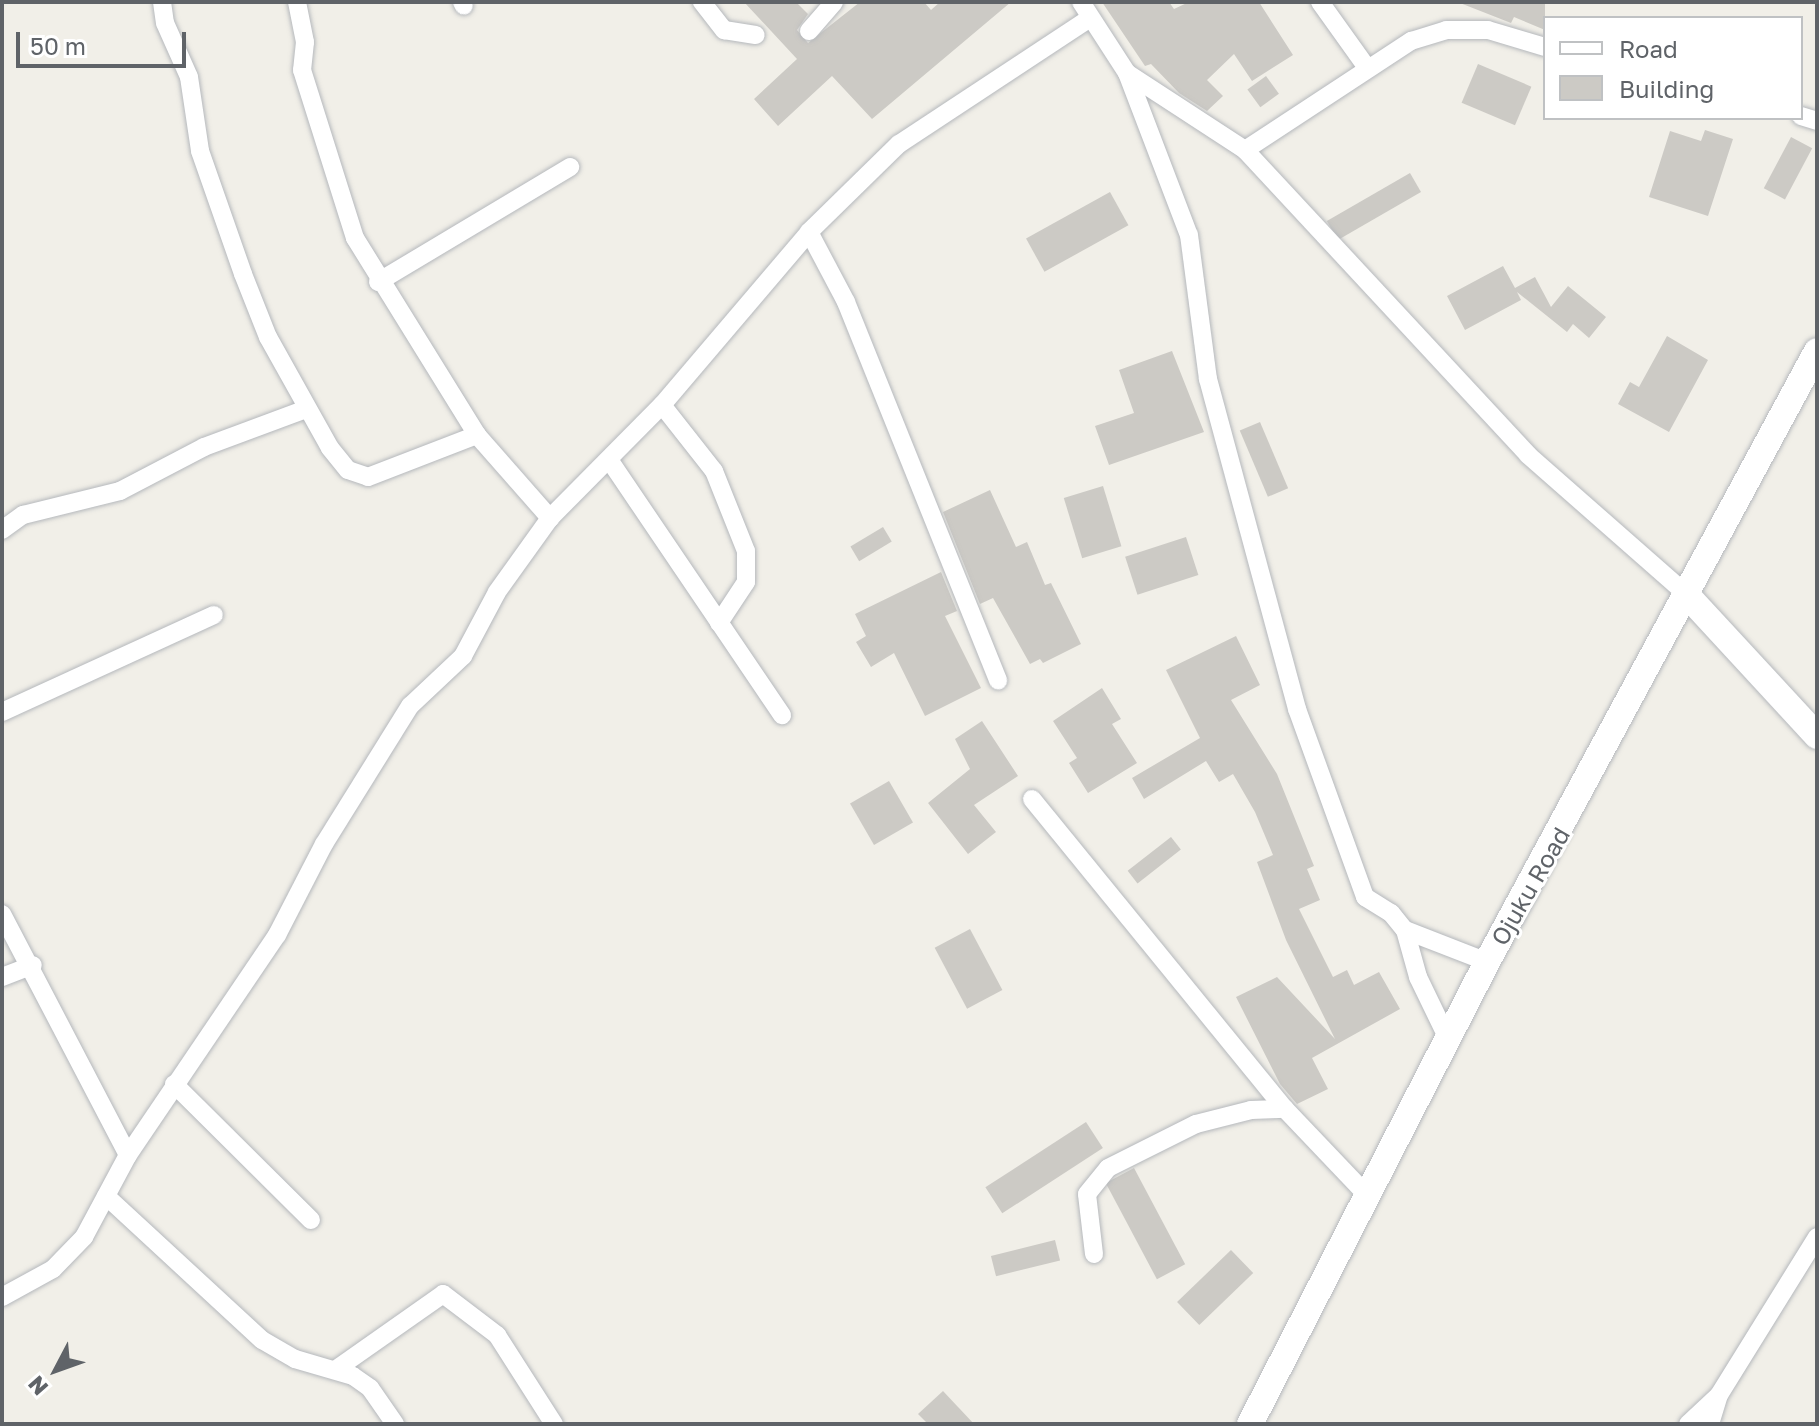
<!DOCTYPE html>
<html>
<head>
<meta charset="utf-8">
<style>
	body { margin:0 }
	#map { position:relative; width:1819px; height:1426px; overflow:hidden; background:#f1efe8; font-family:"Golos Text",sans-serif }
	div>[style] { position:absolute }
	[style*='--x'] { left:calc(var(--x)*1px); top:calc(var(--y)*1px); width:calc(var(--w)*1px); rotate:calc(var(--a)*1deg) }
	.building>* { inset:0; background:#cccac5; transform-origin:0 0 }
	.roads { filter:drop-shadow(0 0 2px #b5b8bc) drop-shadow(0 0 2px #b5b8bc) }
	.street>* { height:18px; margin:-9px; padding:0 9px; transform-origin:9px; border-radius:9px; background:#fff }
	.secondary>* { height:26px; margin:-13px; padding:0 13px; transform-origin:13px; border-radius:13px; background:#fff }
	span { translate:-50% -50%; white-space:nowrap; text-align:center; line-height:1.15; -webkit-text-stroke:6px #fff; paint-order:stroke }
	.street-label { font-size:24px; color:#5f6368 }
	.frame { position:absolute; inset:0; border:4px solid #5f6368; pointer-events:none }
	.legend { position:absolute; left:1543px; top:16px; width:260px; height:104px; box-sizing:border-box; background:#fff; border:2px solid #bfc1c3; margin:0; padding:10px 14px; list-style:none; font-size:24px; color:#5f6368 }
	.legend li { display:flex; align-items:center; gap:16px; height:40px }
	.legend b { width:40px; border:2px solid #bfc1c3 }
	.north { position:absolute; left:16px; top:1330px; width:80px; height:80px; -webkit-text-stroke:6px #fff; paint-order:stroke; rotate:229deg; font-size:22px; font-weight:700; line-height:32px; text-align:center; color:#5f6368 }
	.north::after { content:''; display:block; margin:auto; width:28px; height:36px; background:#5f6368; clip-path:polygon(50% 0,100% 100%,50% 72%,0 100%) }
	.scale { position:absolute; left:16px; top:32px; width:170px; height:36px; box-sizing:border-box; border:4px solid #5f6368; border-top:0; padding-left:10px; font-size:24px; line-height:28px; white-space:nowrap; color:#5f6368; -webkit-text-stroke:6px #fff; paint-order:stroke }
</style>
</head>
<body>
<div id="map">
	<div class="building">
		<div style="clip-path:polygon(744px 2px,796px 2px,808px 14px,797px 30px,808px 43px,860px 2px,924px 2px,931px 10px,940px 2px,1011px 2px,872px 119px,832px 76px,778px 126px,754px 99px,797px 59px)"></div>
		<div style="clip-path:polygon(1102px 2px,1169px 2px,1174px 9px,1189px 2px,1259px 2px,1293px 55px,1252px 81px,1234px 54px,1207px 80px,1223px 96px,1207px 111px,1179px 93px,1151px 64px,1145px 66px)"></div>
		<div style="clip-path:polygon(1545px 2px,1545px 30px,1514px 17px,1511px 23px,1460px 3px)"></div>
		<div style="left:1478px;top:64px;width:58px;height:42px;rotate:23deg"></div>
		<div style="left:1266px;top:76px;width:22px;height:23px;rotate:54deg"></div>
		<div style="clip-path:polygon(1705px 130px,1733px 139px,1708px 216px,1649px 197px,1670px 131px,1701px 141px)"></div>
		<div style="left:1791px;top:137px;width:24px;height:58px;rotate:28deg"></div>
		<div style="left:1410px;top:173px;width:22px;height:96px;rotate:60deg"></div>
		<div style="left:1110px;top:192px;width:38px;height:96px;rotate:61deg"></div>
		<div style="clip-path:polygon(1503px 266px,1515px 288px,1535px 277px,1551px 307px,1568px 286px,1606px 317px,1589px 338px,1573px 324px,1567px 332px,1517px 292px,1521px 300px,1465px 330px,1447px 296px)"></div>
		<div style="clip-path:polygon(1667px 336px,1708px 360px,1669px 432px,1618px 404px,1630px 382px,1639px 387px)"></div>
		<div style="clip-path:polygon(1172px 351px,1204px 432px,1109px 465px,1095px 426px,1134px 413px,1119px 370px)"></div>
		<div style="left:1260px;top:422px;width:72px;height:22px;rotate:67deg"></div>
		<div style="left:1103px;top:486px;width:63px;height:41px;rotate:73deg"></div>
		<div style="clip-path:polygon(990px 490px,1016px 547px,1027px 542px,1045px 585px,1051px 583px,1081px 644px,1043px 663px,1040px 659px,1030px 664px,993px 598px,980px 604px,943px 512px)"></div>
		<div style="left:883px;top:527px;width:17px;height:38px;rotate:59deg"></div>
		<div style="left:1186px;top:537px;width:40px;height:64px;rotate:72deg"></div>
		<div style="clip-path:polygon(941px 572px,957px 611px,945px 616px,981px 688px,925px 716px,894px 653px,871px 667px,856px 642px,866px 636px,855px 614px)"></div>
		<div style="clip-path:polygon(1236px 636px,1260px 685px,1231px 700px,1277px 774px,1314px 866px,1307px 869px,1320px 900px,1299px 909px,1333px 977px,1347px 970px,1354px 985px,1379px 972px,1400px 1009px,1312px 1058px,1328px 1089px,1297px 1104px,1280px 1084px,1236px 997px,1277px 977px,1335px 1039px,1286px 940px,1257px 862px,1273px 855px,1255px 812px,1233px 774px,1219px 782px,1206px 761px,1144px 799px,1132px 778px,1200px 738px,1166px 670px)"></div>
		<div style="clip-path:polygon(1102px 688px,1121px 719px,1112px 724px,1137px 763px,1088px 793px,1069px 763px,1077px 758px,1053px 721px)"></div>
		<div style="clip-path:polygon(982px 721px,1018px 776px,974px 805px,996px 832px,968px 854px,928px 803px,970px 769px,955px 739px)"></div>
		<div style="left:889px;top:781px;width:48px;height:45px;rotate:60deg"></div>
		<div style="left:1171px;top:837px;width:16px;height:55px;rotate:52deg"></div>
		<div style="left:970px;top:929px;width:69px;height:40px;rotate:62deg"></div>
		<div style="left:1086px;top:1122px;width:31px;height:120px;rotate:57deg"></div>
		<div style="left:1134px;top:1168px;width:109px;height:32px;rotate:62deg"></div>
		<div style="left:1055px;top:1240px;width:21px;height:66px;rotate:76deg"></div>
		<div style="left:1231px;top:1250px;width:32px;height:75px;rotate:46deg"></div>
		<div style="clip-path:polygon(943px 1391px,974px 1424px,928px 1424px,918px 1414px)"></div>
	</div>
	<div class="roads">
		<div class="street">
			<div style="--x:162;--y:2;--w:21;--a:82"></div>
			<div style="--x:165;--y:23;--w:59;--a:66"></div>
			<div style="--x:189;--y:77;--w:75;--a:81.5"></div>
			<div style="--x:200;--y:151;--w:130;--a:70.7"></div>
			<div style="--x:243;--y:274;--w:68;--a:68.4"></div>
			<div style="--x:268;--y:337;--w:127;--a:60.8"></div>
			<div style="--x:330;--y:448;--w:28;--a:51"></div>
			<div style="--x:348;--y:470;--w:21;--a:19"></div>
			<div style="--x:368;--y:477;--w:117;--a:-21.1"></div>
			<div style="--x:297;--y:2;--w:41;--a:78.7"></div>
			<div style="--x:305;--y:42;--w:28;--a:96"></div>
			<div style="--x:302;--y:70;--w:176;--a:72.5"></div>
			<div style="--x:355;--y:238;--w:232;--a:58.2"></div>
			<div style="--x:477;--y:435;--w:111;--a:48.7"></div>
			<div style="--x:462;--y:2;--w:4;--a:63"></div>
			<div style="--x:702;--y:2;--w:36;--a:52"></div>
			<div style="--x:724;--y:30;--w:32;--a:9"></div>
			<div style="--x:1081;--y:2;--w:85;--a:57.1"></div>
			<div style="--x:1127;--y:73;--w:141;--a:33.1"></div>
			<div style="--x:1245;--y:150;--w:416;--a:47.1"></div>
			<div style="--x:1528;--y:455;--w:210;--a:41.3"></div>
			<div style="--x:1320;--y:2;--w:82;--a:54.4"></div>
			<div style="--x:809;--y:31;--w:38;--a:-49"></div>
			<div style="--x:1127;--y:73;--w:173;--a:69.1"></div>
			<div style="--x:1189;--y:235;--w:145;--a:82.5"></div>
			<div style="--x:1208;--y:379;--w:342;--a:74.9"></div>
			<div style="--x:1297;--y:709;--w:200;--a:70.1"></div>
			<div style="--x:1365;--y:897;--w:31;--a:32"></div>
			<div style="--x:1391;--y:913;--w:22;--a:51"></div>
			<div style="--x:1405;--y:930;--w:88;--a:21.3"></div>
			<div style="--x:1801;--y:116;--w:17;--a:17"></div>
			<div style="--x:1245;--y:150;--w:199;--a:-33.3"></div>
			<div style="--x:1411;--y:41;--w:37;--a:-17"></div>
			<div style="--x:1446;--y:30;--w:42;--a:0"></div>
			<div style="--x:1488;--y:30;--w:59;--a:16.6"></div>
			<div style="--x:809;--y:232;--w:79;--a:62.1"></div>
			<div style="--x:846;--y:302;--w:408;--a:68.1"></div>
			<div style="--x:378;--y:282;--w:224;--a:-30.9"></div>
			<div style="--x:662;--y:405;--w:84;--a:51.8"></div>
			<div style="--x:714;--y:471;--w:86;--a:68.2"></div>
			<div style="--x:746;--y:551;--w:31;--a:90"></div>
			<div style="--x:746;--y:582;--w:49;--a:123.4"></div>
			<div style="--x:610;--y:461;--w:307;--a:55.9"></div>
			<div style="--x:2;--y:530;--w:26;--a:-36"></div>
			<div style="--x:23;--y:515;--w:100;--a:-13.9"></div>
			<div style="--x:120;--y:491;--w:95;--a:-27.6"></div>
			<div style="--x:204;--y:447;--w:109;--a:-20.4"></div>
			<div style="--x:2;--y:712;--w:233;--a:-24.6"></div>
			<div style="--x:1032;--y:799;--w:400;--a:50.8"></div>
			<div style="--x:1285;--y:1109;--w:119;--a:46.4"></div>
			<div style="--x:2;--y:914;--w:272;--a:62.4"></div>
			<div style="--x:1405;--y:930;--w:49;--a:74.5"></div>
			<div style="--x:1418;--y:977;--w:69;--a:64.2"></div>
			<div style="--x:2;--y:977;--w:33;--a:-21"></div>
			<div style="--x:174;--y:1084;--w:193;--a:44.8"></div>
			<div style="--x:106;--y:1196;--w:212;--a:42.7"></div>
			<div style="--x:262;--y:1340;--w:38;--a:30"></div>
			<div style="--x:295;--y:1359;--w:60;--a:16.3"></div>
			<div style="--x:353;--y:1376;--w:21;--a:35"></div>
			<div style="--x:370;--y:1388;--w:44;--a:55.2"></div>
			<div style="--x:1094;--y:1254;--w:60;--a:-96.7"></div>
			<div style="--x:1087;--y:1194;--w:33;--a:-51"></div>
			<div style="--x:1108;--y:1168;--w:98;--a:-26.6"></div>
			<div style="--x:1196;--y:1124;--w:57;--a:-14.3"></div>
			<div style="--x:1251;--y:1110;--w:34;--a:-2"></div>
			<div style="--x:2;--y:1297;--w:58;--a:-28.8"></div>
			<div style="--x:53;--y:1269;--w:45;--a:-45.9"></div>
			<div style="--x:84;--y:1237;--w:93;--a:-61.8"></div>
			<div style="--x:128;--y:1155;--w:266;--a:-55.9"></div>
			<div style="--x:277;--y:935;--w:102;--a:-62.7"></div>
			<div style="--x:324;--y:844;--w:163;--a:-58.1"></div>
			<div style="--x:410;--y:706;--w:73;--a:-43.3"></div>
			<div style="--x:463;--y:656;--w:72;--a:-62"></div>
			<div style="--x:497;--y:592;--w:91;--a:-54.4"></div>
			<div style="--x:550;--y:518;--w:159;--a:-45.3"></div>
			<div style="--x:662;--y:405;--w:227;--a:-49.6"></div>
			<div style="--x:809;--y:232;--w:126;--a:-44.4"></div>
			<div style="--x:899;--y:144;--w:229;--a:-33.4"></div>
			<div style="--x:335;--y:1370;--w:132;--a:-35.1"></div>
			<div style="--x:443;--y:1294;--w:68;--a:37.2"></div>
			<div style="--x:497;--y:1335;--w:106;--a:57.4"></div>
			<div style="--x:1688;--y:1424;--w:41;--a:-43"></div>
			<div style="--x:1710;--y:1424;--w:30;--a:-73"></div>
			<div style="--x:1719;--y:1395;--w:186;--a:-58.2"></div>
		</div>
		<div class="secondary">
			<div style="--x:1686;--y:594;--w:193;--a:47.3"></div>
			<div style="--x:1250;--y:1424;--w:519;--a:-62.84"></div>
			<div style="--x:1487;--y:962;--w:694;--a:-61.63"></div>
		</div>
	</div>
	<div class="street-label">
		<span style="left:1530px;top:886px;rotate:-60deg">Ojuku Road</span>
	</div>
	<div class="frame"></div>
	<ul class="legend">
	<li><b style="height:10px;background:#fff"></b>Road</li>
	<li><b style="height:22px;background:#cccac5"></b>Building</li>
	</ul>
	<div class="north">N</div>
	<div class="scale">50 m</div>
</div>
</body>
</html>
